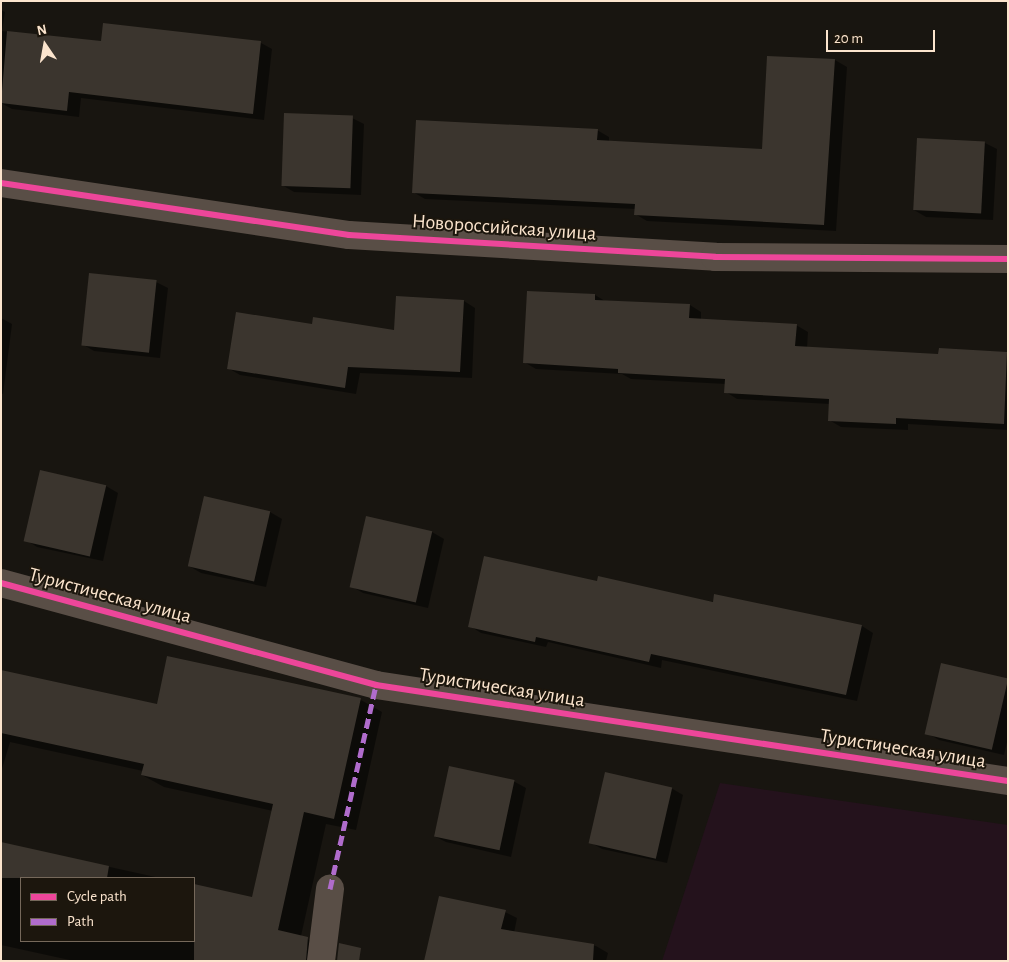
<!DOCTYPE html>
<html>
<head>
<meta charset="utf-8">
<style>
	body { margin:0 }
	#map { position:relative; width:1009px; height:962px; overflow:hidden; background:#181510; font-family:"Alegreya Sans",sans-serif }
	div>[style] { position:absolute }
	[style*='--x'] { left:calc(var(--x)*1px); top:calc(var(--y)*1px); width:calc(var(--w)*1px); rotate:calc(var(--a)*1deg) }
	.green>* { inset:0; background:#24121c }
	.shadow>* { inset:0; background:#0007 }
	.building>* { inset:0; background:#3b352e; transform-origin:0 0 }
	.minor>* { height:28px; margin:-14px; padding:0 14px; transform-origin:14px; border-radius:14px; background:#594e46 }
	.quiet>* { height:5px; margin-top:-2.5px; transform-origin:0; background:repeating-linear-gradient(90deg,#b06ccc 0 10px,transparent 0 15px) }
	.cycleway>* { height:6px; margin:-3px; padding:0 3px; transform-origin:3px; border-radius:3px; background:#ed469a }
	span { translate:-50% -50%; white-space:nowrap; text-align:center; line-height:1.15; -webkit-text-stroke:4px #1c160d; paint-order:stroke }
	.street-label { font-size:20px; color:#fbe4cd }
	.frame { position:absolute; inset:0; border:2px solid #fbe4cd; pointer-events:none }
	.legend { position:absolute; left:20px; top:877px; width:175px; height:65px; box-sizing:border-box; background:#1c160d; border:1px solid #75685a; margin:0; padding:6px 9px; list-style:none; font-size:15px; color:#fbe4cd }
	.legend li { display:flex; align-items:center; gap:10px; height:25px }
	.legend b { width:25px; border:1px solid #75685a }
	.north { position:absolute; left:20px; top:20px; width:50px; height:50px; -webkit-text-stroke:4px #1c160d; paint-order:stroke; rotate:348deg; font-size:14px; font-weight:700; line-height:20px; text-align:center; color:#fbe4cd }
	.north::after { content:''; display:block; margin:auto; width:18px; height:22px; background:#fbe4cd; clip-path:polygon(50% 0,100% 100%,50% 72%,0 100%) }
	.scale { position:absolute; left:826px; top:30px; width:109px; height:22px; box-sizing:border-box; border:2px solid #fbe4cd; border-top:0; padding-left:6px; font-size:15px; line-height:18px; white-space:nowrap; color:#fbe4cd; -webkit-text-stroke:4px #1c160d; paint-order:stroke }
</style>
</head>
<body>
<div id="map">
	<div class="green">
		<div style="clip-path:polygon(720px 783px,1008px 825px,1008px 961px,662px 961px)"></div>
	</div>
	<div class="shadow">
		<div style="clip-path:polygon(1px 10px,5px 12px,2px 31px,102px 43px,261px 43px,272px 49px,264px 120px,81px 98px,79px 117px,12px 109px,1px 103px)"></div>
		<div style="clip-path:polygon(835px 60px,847px 67px,836px 231px,647px 221px,635px 214px,636px 209px,425px 199px,413px 192px,597px 130px,609px 137px,609px 142px,763px 151px)"></div>
		<div style="clip-path:polygon(352px 118px,364px 124px,361px 195px,294px 192px,282px 185px)"></div>
		<div style="clip-path:polygon(985px 143px,997px 149px,993px 220px,926px 217px,914px 210px)"></div>
		<div style="clip-path:polygon(156px 282px,168px 288px,160px 358px,94px 351px,82px 344px)"></div>
		<div style="clip-path:polygon(595px 295px,605px 301px,690px 305px,701px 312px,701px 320px,796px 325px,808px 332px,807px 348px,940px 355px,1007px 353px,1008px 430px,908px 424px,908px 430px,841px 427px,829px 420px,830px 404px,737px 399px,726px 392px,726px 384px,631px 379px,622px 374px,536px 369px,524px 362px)"></div>
		<div style="clip-path:polygon(464px 301px,475px 308px,472px 378px,360px 373px,356px 394px,240px 375px,228px 368px,313px 325px,395px 332px)"></div>
		<div style="clip-path:polygon(1px 318px,12px 324px,3px 394px,1px 393px)"></div>
		<div style="clip-path:polygon(41px 472px,106px 486px,118px 493px,103px 561px,37px 547px,26px 540px)"></div>
		<div style="clip-path:polygon(205px 497px,270px 512px,282px 519px,266px 587px,201px 573px,189px 566px)"></div>
		<div style="clip-path:polygon(366px 518px,432px 532px,444px 539px,428px 608px,363px 593px,351px 586px)"></div>
		<div style="clip-path:polygon(598px 583px,862px 626px,873px 633px,857px 701px,662px 660px,661px 668px,548px 642px,546px 647px,481px 633px,470px 626px)"></div>
		<div style="clip-path:polygon(942px 665px,1008px 679px,1008px 738px,1004px 755px,939px 740px,927px 733px)"></div>
		<div style="clip-path:polygon(1px 671px,158px 705px,361px 700px,382px 712px,356px 830px,326px 824px,301px 936px,330px 950px,329px 961px,74px 961px,1px 945px,1px 843px,160px 878px,21px 878px,21px 941px,194px 941px,194px 913px,247px 925px,273px 811px,164px 787px,142px 775px,143px 771px,10px 742px,1px 772px)"></div>
		<div style="clip-path:polygon(450px 767px,515px 782px,526px 788px,511px 857px,446px 842px,434px 836px)"></div>
		<div style="clip-path:polygon(671px 788px,683px 795px,667px 863px,602px 849px,590px 842px)"></div>
		<div style="clip-path:polygon(505px 912px,517px 918px,514px 933px,596px 946px,608px 953px,606px 961px,425px 961px)"></div>
	</div>
	<div class="building">
		<div style="clip-path:polygon(103px 23px,261px 41px,253px 114px,69px 92px,67px 111px,1px 103px,7px 31px,101px 41px)"></div>
		<div style="clip-path:polygon(767px 56px,835px 59px,824px 225px,634px 215px,635px 204px,412px 193px,416px 120px,598px 129px,597px 140px,762px 149px)"></div>
		<div style="left:284px;top:113px;width:69px;height:73px;rotate:2deg"></div>
		<div style="left:917px;top:138px;width:68px;height:72px;rotate:3deg"></div>
		<div style="left:89px;top:273px;width:68px;height:73px;rotate:6deg"></div>
		<div style="clip-path:polygon(527px 291px,595px 294px,595px 300px,690px 304px,689px 318px,797px 324px,795px 346px,938px 354px,939px 348px,1007px 352px,1004px 424px,896px 418px,896px 424px,828px 421px,829px 399px,724px 393px,725px 379px,618px 373px,618px 369px,523px 363px)"></div>
		<div style="clip-path:polygon(396px 296px,464px 300px,460px 372px,348px 367px,345px 388px,227px 369px,236px 312px,312px 324px,313px 317px,394px 330px)"></div>
		<div style="left:40px;top:470px;width:68px;height:73px;rotate:13deg"></div>
		<div style="left:204px;top:496px;width:68px;height:72px;rotate:13deg"></div>
		<div style="left:366px;top:516px;width:68px;height:73px;rotate:13deg"></div>
		<div style="clip-path:polygon(484px 556px,597px 581px,598px 576px,713px 602px,714px 594px,862px 625px,846px 695px,651px 654px,649px 662px,536px 637px,535px 642px,468px 627px)"></div>
		<div style="clip-path:polygon(167px 656px,361px 698px,334px 819px,304px 812px,278px 930px,308px 937px,306px 961px,194px 961px,194px 884px,252px 897px,273px 804px,141px 775px,144px 764px,1px 733px,1px 670px,157px 704px)"></div>
		<div style="left:941px;top:663px;width:69px;height:73px;rotate:13deg"></div>
		<div style="left:449px;top:766px;width:67px;height:72px;rotate:12deg"></div>
		<div style="left:605px;top:772px;width:69px;height:73px;rotate:13deg"></div>
		<div style="clip-path:polygon(1px 842px,109px 866px,107px 878px,1px 878px)"></div>
		<div style="clip-path:polygon(439px 896px,506px 910px,501px 929px,594px 944px,593px 961px,424px 961px)"></div>
		<div style="clip-path:polygon(339px 943px,361px 948px,359px 961px,337px 961px)"></div>
	</div>
	<div class="minor">
		<div style="--x:1;--y:183;--w:352;--a:8.5"></div>
		<div style="--x:349;--y:235;--w:367;--a:3.4"></div>
		<div style="--x:715;--y:257;--w:293;--a:0.4"></div>
		<div style="--x:1;--y:583;--w:389;--a:15.2"></div>
		<div style="--x:376;--y:685;--w:639;--a:8.64"></div>
		<div style="--x:321;--y:961;--w:73;--a:-82.9"></div>
	</div>
	<div class="quiet">
		<div style="--x:330;--y:889;--w:209;--a:-77.3"></div>
	</div>
	<div class="cycleway">
		<div style="--x:1;--y:183;--w:352;--a:8.5"></div>
		<div style="--x:349;--y:235;--w:367;--a:3.4"></div>
		<div style="--x:715;--y:257;--w:293;--a:0.4"></div>
		<div style="--x:1;--y:583;--w:389;--a:15.2"></div>
		<div style="--x:376;--y:685;--w:639;--a:8.64"></div>
	</div>
	<div class="street-label">
		<span style="left:504px;top:228px;rotate:4deg">Новороссийская улица</span>
		<span style="left:110px;top:596px;rotate:15deg">Туристическая улица</span>
		<span style="left:502px;top:688px;rotate:9deg">Туристическая улица</span>
		<span style="left:903px;top:749px;rotate:9deg">Туристическая улица</span>
	</div>
	<div class="frame"></div>
	<ul class="legend">
	<li><b style="height:6px;background:#ed469a"></b>Cycle path</li>
	<li><b style="height:6px;background:#b06ccc"></b>Path</li>
	</ul>
	<div class="north">N</div>
	<div class="scale">20 m</div>
</div>
</body>
</html>
